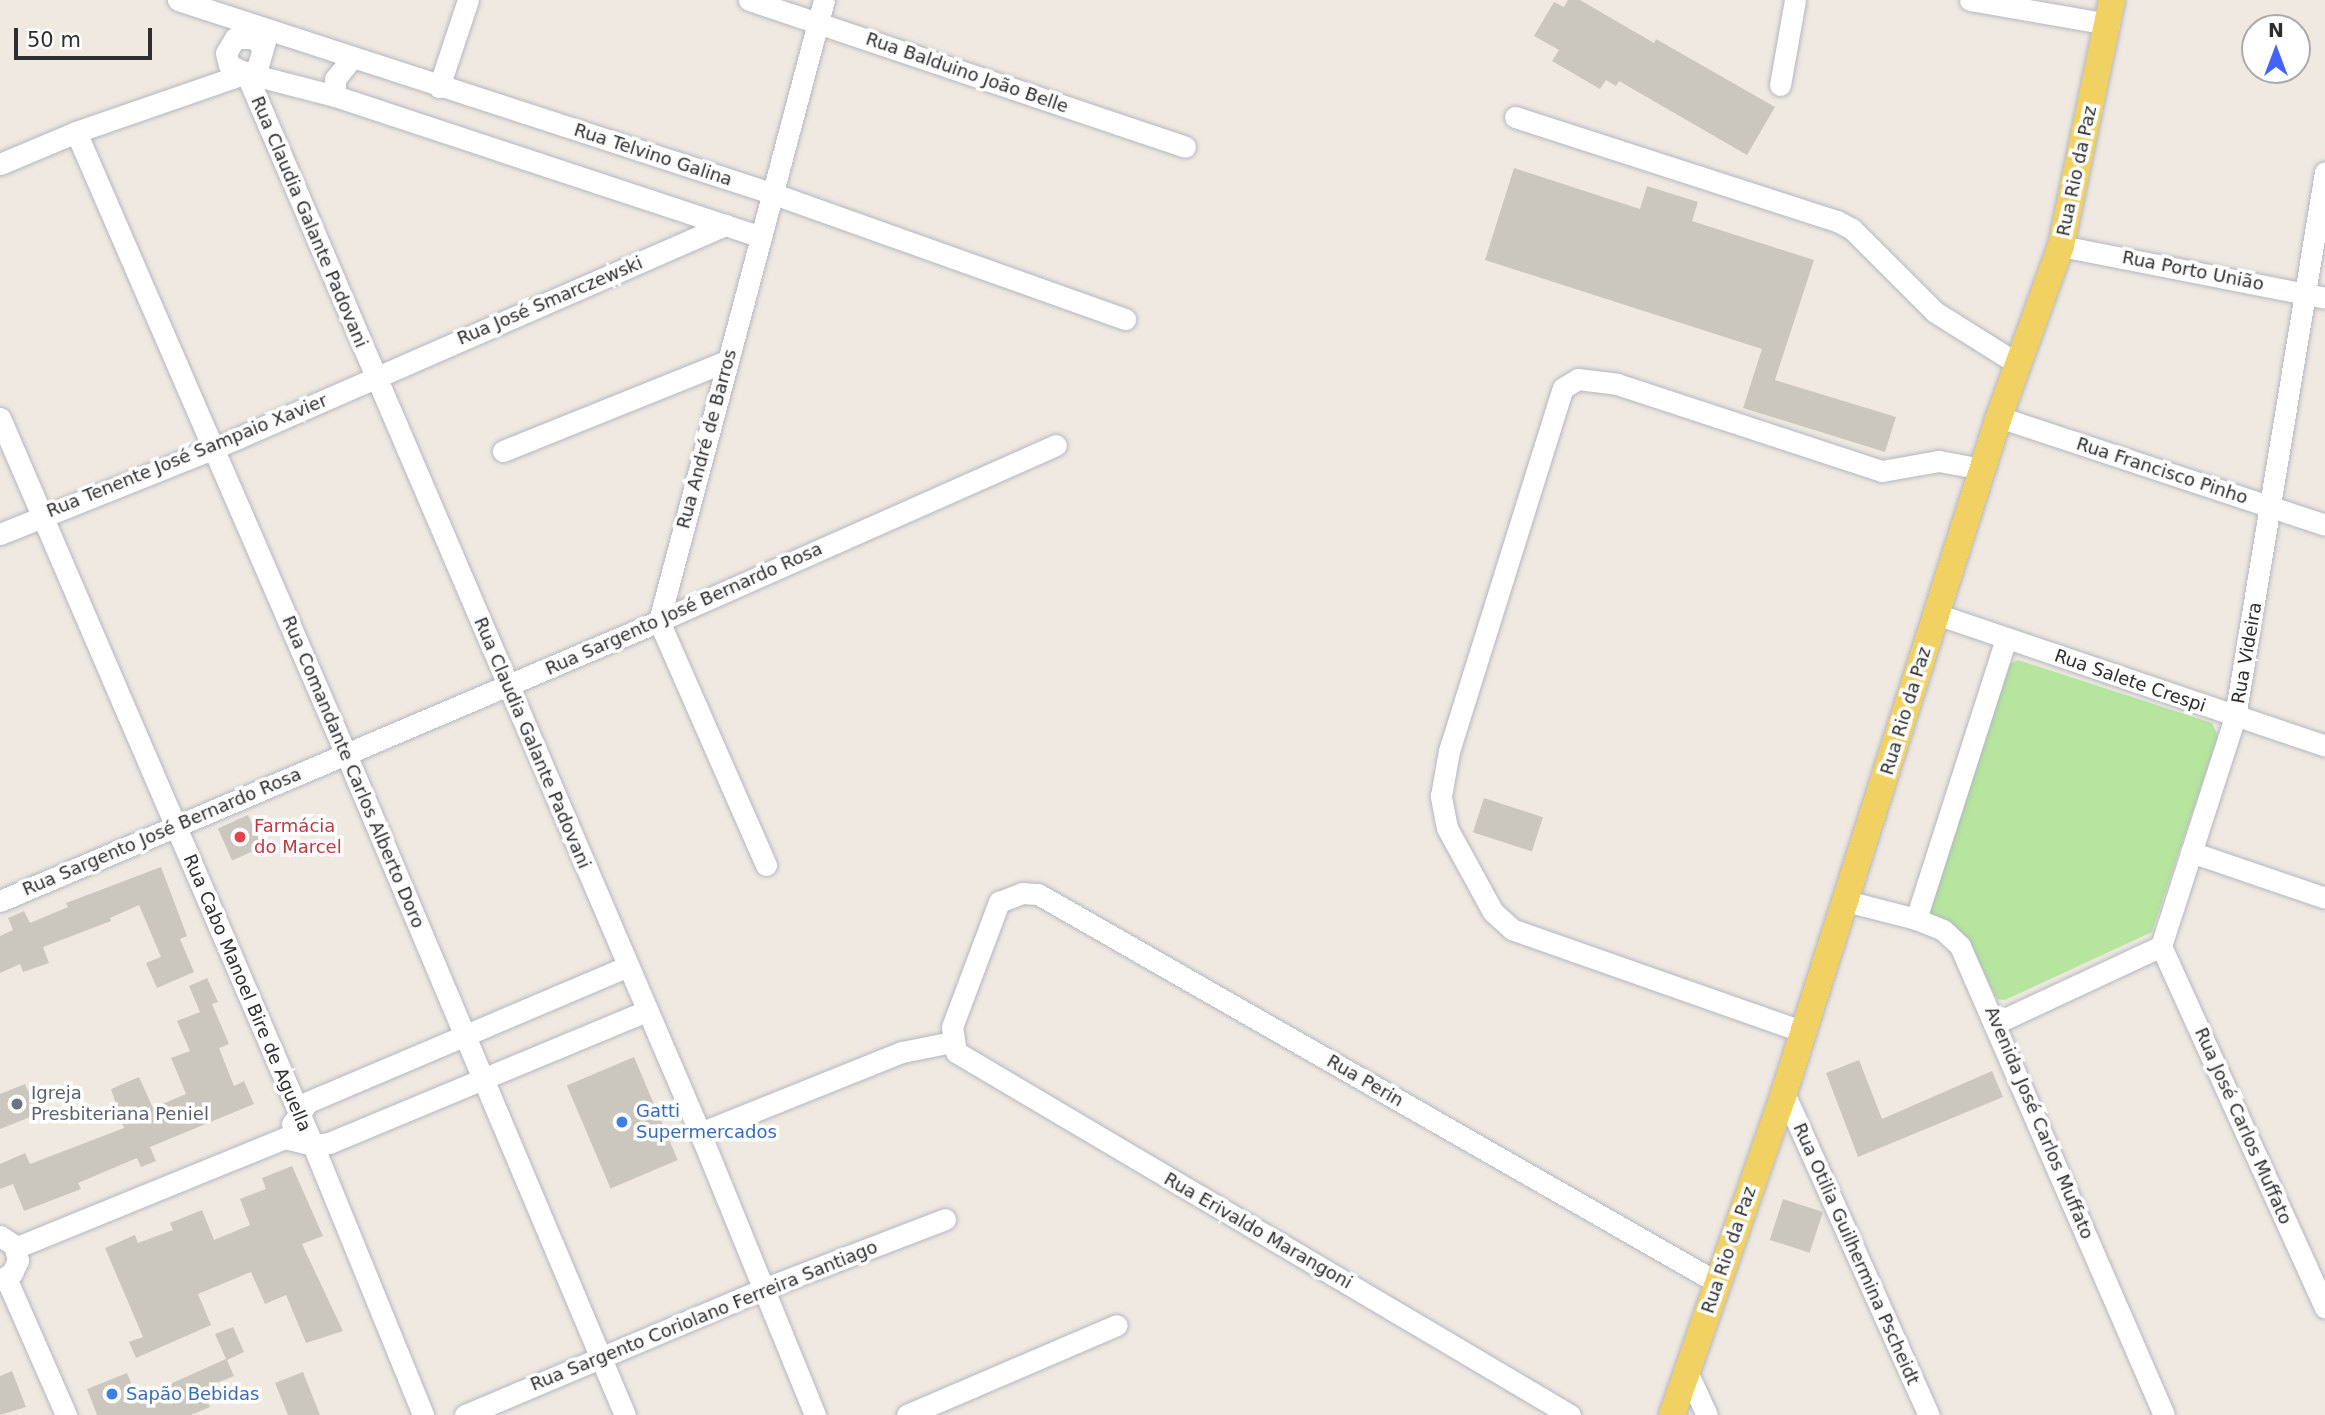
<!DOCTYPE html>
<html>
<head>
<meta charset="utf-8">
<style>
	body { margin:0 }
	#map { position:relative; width:2325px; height:1415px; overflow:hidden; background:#efe9e1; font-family:"DejaVu Sans",sans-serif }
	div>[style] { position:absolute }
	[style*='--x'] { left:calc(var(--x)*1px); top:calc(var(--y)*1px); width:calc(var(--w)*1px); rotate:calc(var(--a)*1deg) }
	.green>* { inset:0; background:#b6e59e }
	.building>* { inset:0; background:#cbc7bf; transform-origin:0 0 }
	.roads { filter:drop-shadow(0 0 2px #b4b7c1) drop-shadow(0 0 2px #b4b7c1) }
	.minor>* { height:21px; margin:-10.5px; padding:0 10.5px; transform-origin:10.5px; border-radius:10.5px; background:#fff }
	.major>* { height:26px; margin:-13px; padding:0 13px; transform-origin:13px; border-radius:13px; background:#f2d163 }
	.dots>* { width:19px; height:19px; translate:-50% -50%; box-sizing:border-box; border:4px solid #fff; border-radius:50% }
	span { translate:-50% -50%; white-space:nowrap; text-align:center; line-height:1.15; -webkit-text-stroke:7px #fff; paint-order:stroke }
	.street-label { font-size:18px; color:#2e2e2e }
	.health-label { font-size:18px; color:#be3a42 }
	.left { translate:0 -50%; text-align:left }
	.worship-label { font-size:18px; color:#5b616d }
	.shop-label { font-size:18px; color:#366cbe }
	.north { position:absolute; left:2241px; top:14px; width:70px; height:70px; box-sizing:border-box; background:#fff; border:2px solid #ababab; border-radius:50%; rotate:0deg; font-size:19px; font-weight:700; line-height:28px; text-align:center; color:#2e2e2e }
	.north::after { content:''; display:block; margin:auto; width:24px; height:32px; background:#4264fb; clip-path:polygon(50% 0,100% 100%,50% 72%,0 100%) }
	.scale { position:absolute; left:14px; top:28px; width:138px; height:32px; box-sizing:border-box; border:4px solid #2e2e2e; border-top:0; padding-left:9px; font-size:21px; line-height:24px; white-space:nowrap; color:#2e2e2e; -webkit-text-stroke:5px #fff; paint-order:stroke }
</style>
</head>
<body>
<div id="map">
	<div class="green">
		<div style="clip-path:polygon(2018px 660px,2212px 723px,2218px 736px,2152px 932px,2005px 1000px,1997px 999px,1966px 937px,1932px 918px,1929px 910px,2006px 665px)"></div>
	</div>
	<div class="building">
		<div style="clip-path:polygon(1568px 0,1580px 0,1654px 43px,1656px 39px,1775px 107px,1747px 155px,1619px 81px,1616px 86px,1606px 80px,1600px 89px,1552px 61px,1559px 50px,1534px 36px,1554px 2px,1564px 7px)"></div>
		<div style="clip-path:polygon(1514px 168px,1640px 209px,1647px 186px,1698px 202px,1692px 221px,1814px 260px,1775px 380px,1896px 417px,1885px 452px,1743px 408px,1762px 349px,1485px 260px)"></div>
		<div style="left:1484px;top:798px;width:62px;height:36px;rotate:18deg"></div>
		<div style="left:248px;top:815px;width:35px;height:33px;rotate:66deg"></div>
		<div style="clip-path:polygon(161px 867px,187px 936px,180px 939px,194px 972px,157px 988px,146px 963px,161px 957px,139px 905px,110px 918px,111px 921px,43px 947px,49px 963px,23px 972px,20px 964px,0 973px,0 936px,13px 930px,8px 918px,24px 911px,30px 923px,68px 907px,66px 903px)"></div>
		<div style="clip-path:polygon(207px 978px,218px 1002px,212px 1004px,229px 1044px,219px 1048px,234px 1086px,244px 1081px,254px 1104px,150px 1147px,156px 1161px,141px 1167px,137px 1158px,78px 1183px,81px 1189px,24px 1211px,13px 1184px,0 1189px,0 1164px,25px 1153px,30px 1164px,124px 1128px,111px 1089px,139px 1077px,153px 1108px,186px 1094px,171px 1058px,190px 1051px,177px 1021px,200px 1012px,189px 986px)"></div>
		<div style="left:634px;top:1057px;width:112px;height:73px;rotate:67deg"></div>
		<div style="clip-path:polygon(1859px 1060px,1882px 1119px,1992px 1071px,2003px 1097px,1858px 1157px,1826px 1073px)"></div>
		<div style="clip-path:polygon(25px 1084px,38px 1114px,0 1129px,0 1094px)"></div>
		<div style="clip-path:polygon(292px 1166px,323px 1236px,302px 1244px,343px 1331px,306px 1343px,286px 1295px,265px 1304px,251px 1272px,198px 1294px,211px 1325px,136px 1358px,129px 1342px,143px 1337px,105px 1248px,135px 1235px,138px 1243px,173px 1230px,170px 1223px,202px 1210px,214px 1240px,250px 1225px,240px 1199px,266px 1189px,262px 1178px)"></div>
		<div style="left:1783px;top:1199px;width:42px;height:43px;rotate:18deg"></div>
		<div style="clip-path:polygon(233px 1327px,244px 1352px,227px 1360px,234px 1376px,202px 1389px,210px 1407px,191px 1415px,97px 1415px,87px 1389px,127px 1373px,140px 1404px,173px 1391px,170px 1384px,226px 1359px,215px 1334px)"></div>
		<div style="clip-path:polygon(12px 1371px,26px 1407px,0 1415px,0 1376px)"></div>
		<div style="clip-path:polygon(303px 1372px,320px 1415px,288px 1415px,275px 1383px)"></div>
	</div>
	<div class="roads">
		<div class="minor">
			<div style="--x:178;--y:0;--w:624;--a:18.03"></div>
			<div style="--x:771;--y:193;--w:376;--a:19.6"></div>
			<div style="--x:749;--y:0;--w:460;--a:18.6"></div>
			<div style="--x:1970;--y:0;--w:141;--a:9.8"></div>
			<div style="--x:262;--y:46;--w:12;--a:-138"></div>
			<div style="--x:253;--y:38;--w:18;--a:180"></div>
			<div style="--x:235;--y:38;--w:17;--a:121"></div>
			<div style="--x:226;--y:53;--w:12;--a:76"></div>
			<div style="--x:229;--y:65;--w:19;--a:25"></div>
			<div style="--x:246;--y:73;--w:12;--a:-20"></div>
			<div style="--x:257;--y:69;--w:40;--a:-74"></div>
			<div style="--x:246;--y:73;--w:1153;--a:66.81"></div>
			<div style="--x:700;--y:1133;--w:305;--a:67.8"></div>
			<div style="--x:246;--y:73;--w:92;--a:14.5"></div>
			<div style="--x:335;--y:96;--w:449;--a:18.3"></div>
			<div style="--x:1780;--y:85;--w:86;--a:-80"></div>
			<div style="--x:439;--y:87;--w:92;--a:-71.6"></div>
			<div style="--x:335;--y:96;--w:17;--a:-90"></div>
			<div style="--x:335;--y:79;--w:27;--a:-51"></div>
			<div style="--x:1515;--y:117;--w:338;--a:17.9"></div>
			<div style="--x:1837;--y:221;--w:17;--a:28"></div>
			<div style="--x:1852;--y:229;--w:117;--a:45"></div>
			<div style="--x:1935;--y:312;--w:98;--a:32.1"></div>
			<div style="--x:76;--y:132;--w:678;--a:66.54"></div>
			<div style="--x:346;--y:754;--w:717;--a:67.12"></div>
			<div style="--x:0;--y:164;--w:82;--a:-22.8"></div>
			<div style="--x:76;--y:132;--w:180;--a:-19.1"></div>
			<div style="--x:2061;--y:246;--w:269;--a:11.1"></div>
			<div style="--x:1999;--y:417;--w:343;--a:18.3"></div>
			<div style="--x:0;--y:418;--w:792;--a:66.71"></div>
			<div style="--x:313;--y:1145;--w:292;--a:67.8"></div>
			<div style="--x:503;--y:451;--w:241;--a:-21.9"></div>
			<div style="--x:0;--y:534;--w:232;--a:-21.8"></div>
			<div style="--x:215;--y:448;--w:557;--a:-23.62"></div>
			<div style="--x:1936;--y:614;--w:411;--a:18.7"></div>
			<div style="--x:2191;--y:852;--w:142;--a:18.9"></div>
			<div style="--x:766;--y:865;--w:266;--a:-113.7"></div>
			<div style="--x:659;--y:621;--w:643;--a:-75.12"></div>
			<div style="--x:0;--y:901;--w:716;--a:-23.02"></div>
			<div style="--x:659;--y:621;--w:434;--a:-23.9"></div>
			<div style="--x:1846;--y:901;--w:72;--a:14.4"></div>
			<div style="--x:1916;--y:919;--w:29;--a:22"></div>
			<div style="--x:1943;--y:930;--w:23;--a:43"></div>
			<div style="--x:1960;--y:946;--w:511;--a:66.49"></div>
			<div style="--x:1916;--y:919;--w:295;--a:-72.2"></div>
			<div style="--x:2161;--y:946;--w:397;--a:65.6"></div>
			<div style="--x:1996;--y:1023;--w:182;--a:-25"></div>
			<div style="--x:2161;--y:946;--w:241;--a:-72.1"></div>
			<div style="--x:2235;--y:717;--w:552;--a:-80.62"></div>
			<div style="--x:1804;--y:1032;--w:310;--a:-160.6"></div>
			<div style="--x:1512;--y:929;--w:25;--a:-138"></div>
			<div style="--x:1493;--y:912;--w:96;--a:-118.7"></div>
			<div style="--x:1447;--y:828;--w:33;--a:-101"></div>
			<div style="--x:1441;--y:796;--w:46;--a:-79.9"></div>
			<div style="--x:1449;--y:751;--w:380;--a:-72.6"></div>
			<div style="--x:1563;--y:388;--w:17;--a:-31"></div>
			<div style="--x:1578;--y:379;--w:39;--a:7"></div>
			<div style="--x:1617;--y:384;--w:279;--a:18.2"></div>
			<div style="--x:1882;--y:471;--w:58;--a:-10"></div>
			<div style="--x:1939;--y:461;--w:44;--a:10.5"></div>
			<div style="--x:1784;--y:1093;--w:353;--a:65.8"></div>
			<div style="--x:292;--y:1124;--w:27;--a:-54"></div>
			<div style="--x:308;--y:1102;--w:345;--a:-23"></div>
			<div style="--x:700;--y:1133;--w:218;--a:-21.9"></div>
			<div style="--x:902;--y:1052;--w:51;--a:-11.3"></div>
			<div style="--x:0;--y:1236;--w:17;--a:33"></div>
			<div style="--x:14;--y:1245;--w:16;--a:75"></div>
			<div style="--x:18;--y:1260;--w:14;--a:115"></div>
			<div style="--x:12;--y:1273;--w:14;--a:150"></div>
			<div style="--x:15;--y:1248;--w:292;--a:-22.2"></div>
			<div style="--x:285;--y:1138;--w:29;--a:14"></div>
			<div style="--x:313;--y:1145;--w:16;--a:-7"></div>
			<div style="--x:329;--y:1143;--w:343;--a:-22.6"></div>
			<div style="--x:6;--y:1278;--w:150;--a:66.3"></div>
			<div style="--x:1687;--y:1372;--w:47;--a:65.1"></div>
			<div style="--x:465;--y:1415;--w:324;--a:-22.9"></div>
			<div style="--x:763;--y:1289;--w:195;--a:-21"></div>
			<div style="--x:907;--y:1415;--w:228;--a:-23.2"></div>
			<div style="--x:1570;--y:1415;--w:713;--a:-149.41"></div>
			<div style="--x:956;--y:1052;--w:25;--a:-99"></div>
			<div style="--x:952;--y:1027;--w:134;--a:-69.4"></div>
			<div style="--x:999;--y:902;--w:25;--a:-21"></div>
			<div style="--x:1022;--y:893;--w:16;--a:4"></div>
			<div style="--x:1038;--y:894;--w:783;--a:29.77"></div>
		</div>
		<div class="major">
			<div style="--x:1672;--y:1415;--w:341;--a:-70.8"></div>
			<div style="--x:1784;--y:1093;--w:709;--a:-72.36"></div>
			<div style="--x:1999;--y:417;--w:182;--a:-70.1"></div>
			<div style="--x:2061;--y:246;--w:251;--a:-78.3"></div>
		</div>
	</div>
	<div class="dots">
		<div style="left:240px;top:837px;background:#e0444e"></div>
		<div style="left:17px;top:1104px;background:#6b7280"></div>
		<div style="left:622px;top:1122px;background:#3f7fe0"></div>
		<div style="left:112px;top:1394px;background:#3f7fe0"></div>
	</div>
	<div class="street-label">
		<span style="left:967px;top:73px;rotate:19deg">Rua Balduino João Belle</span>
		<span style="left:653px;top:155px;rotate:18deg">Rua Telvino Galina</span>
		<span style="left:2077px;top:171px;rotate:-78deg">Rua Rio da Paz</span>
		<span style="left:309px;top:222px;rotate:67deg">Rua Claudia Galante Padovani</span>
		<span style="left:2193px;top:271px;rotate:11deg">Rua Porto União</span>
		<span style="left:550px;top:301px;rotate:-23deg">Rua José Smarczewski</span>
		<span style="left:707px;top:439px;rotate:-75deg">Rua André de Barros</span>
		<span style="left:187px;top:456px;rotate:-22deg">Rua Tenente José Sampaio Xavier</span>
		<span style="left:2162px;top:471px;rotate:18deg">Rua Francisco Pinho</span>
		<span style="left:684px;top:609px;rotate:-24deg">Rua Sargento José Bernardo Rosa</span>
		<span style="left:2247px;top:653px;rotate:-80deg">Rua Videira</span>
		<span style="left:2130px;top:681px;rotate:19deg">Rua Salete Crespi</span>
		<span style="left:1906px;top:711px;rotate:-73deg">Rua Rio da Paz</span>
		<span style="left:532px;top:743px;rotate:67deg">Rua Claudia Galante Padovani</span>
		<span style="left:353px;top:772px;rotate:67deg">Rua Comandante Carlos Alberto Doro</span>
		<span style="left:162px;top:832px;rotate:-23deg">Rua Sargento José Bernardo Rosa</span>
		<span style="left:247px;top:993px;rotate:67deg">Rua Cabo Manoel Bire de Aguella</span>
		<span style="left:1365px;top:1081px;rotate:30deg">Rua Perin</span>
		<span style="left:2039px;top:1123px;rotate:67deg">Avenida José Carlos Muffato</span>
		<span style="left:2243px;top:1126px;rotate:66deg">Rua José Carlos Muffato</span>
		<span style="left:1258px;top:1231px;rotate:30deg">Rua Erivaldo Marangoni</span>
		<span style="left:1729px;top:1250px;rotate:-71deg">Rua Rio da Paz</span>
		<span style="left:1856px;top:1254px;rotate:66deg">Rua Otilia Guilhermina Pscheidt</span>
		<span style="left:704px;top:1316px;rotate:-22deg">Rua Sargento Coriolano Ferreira Santiago</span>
	</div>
	<div class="health-label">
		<span class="left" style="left:254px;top:837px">Farmácia<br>do Marcel</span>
	</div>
	<div class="worship-label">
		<span class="left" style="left:31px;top:1104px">Igreja<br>Presbiteriana Peniel</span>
	</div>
	<div class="shop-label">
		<span class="left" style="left:636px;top:1122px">Gatti<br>Supermercados</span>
		<span class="left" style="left:126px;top:1394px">Sapão Bebidas</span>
	</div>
	<div class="north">N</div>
	<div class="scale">50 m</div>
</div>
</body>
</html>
